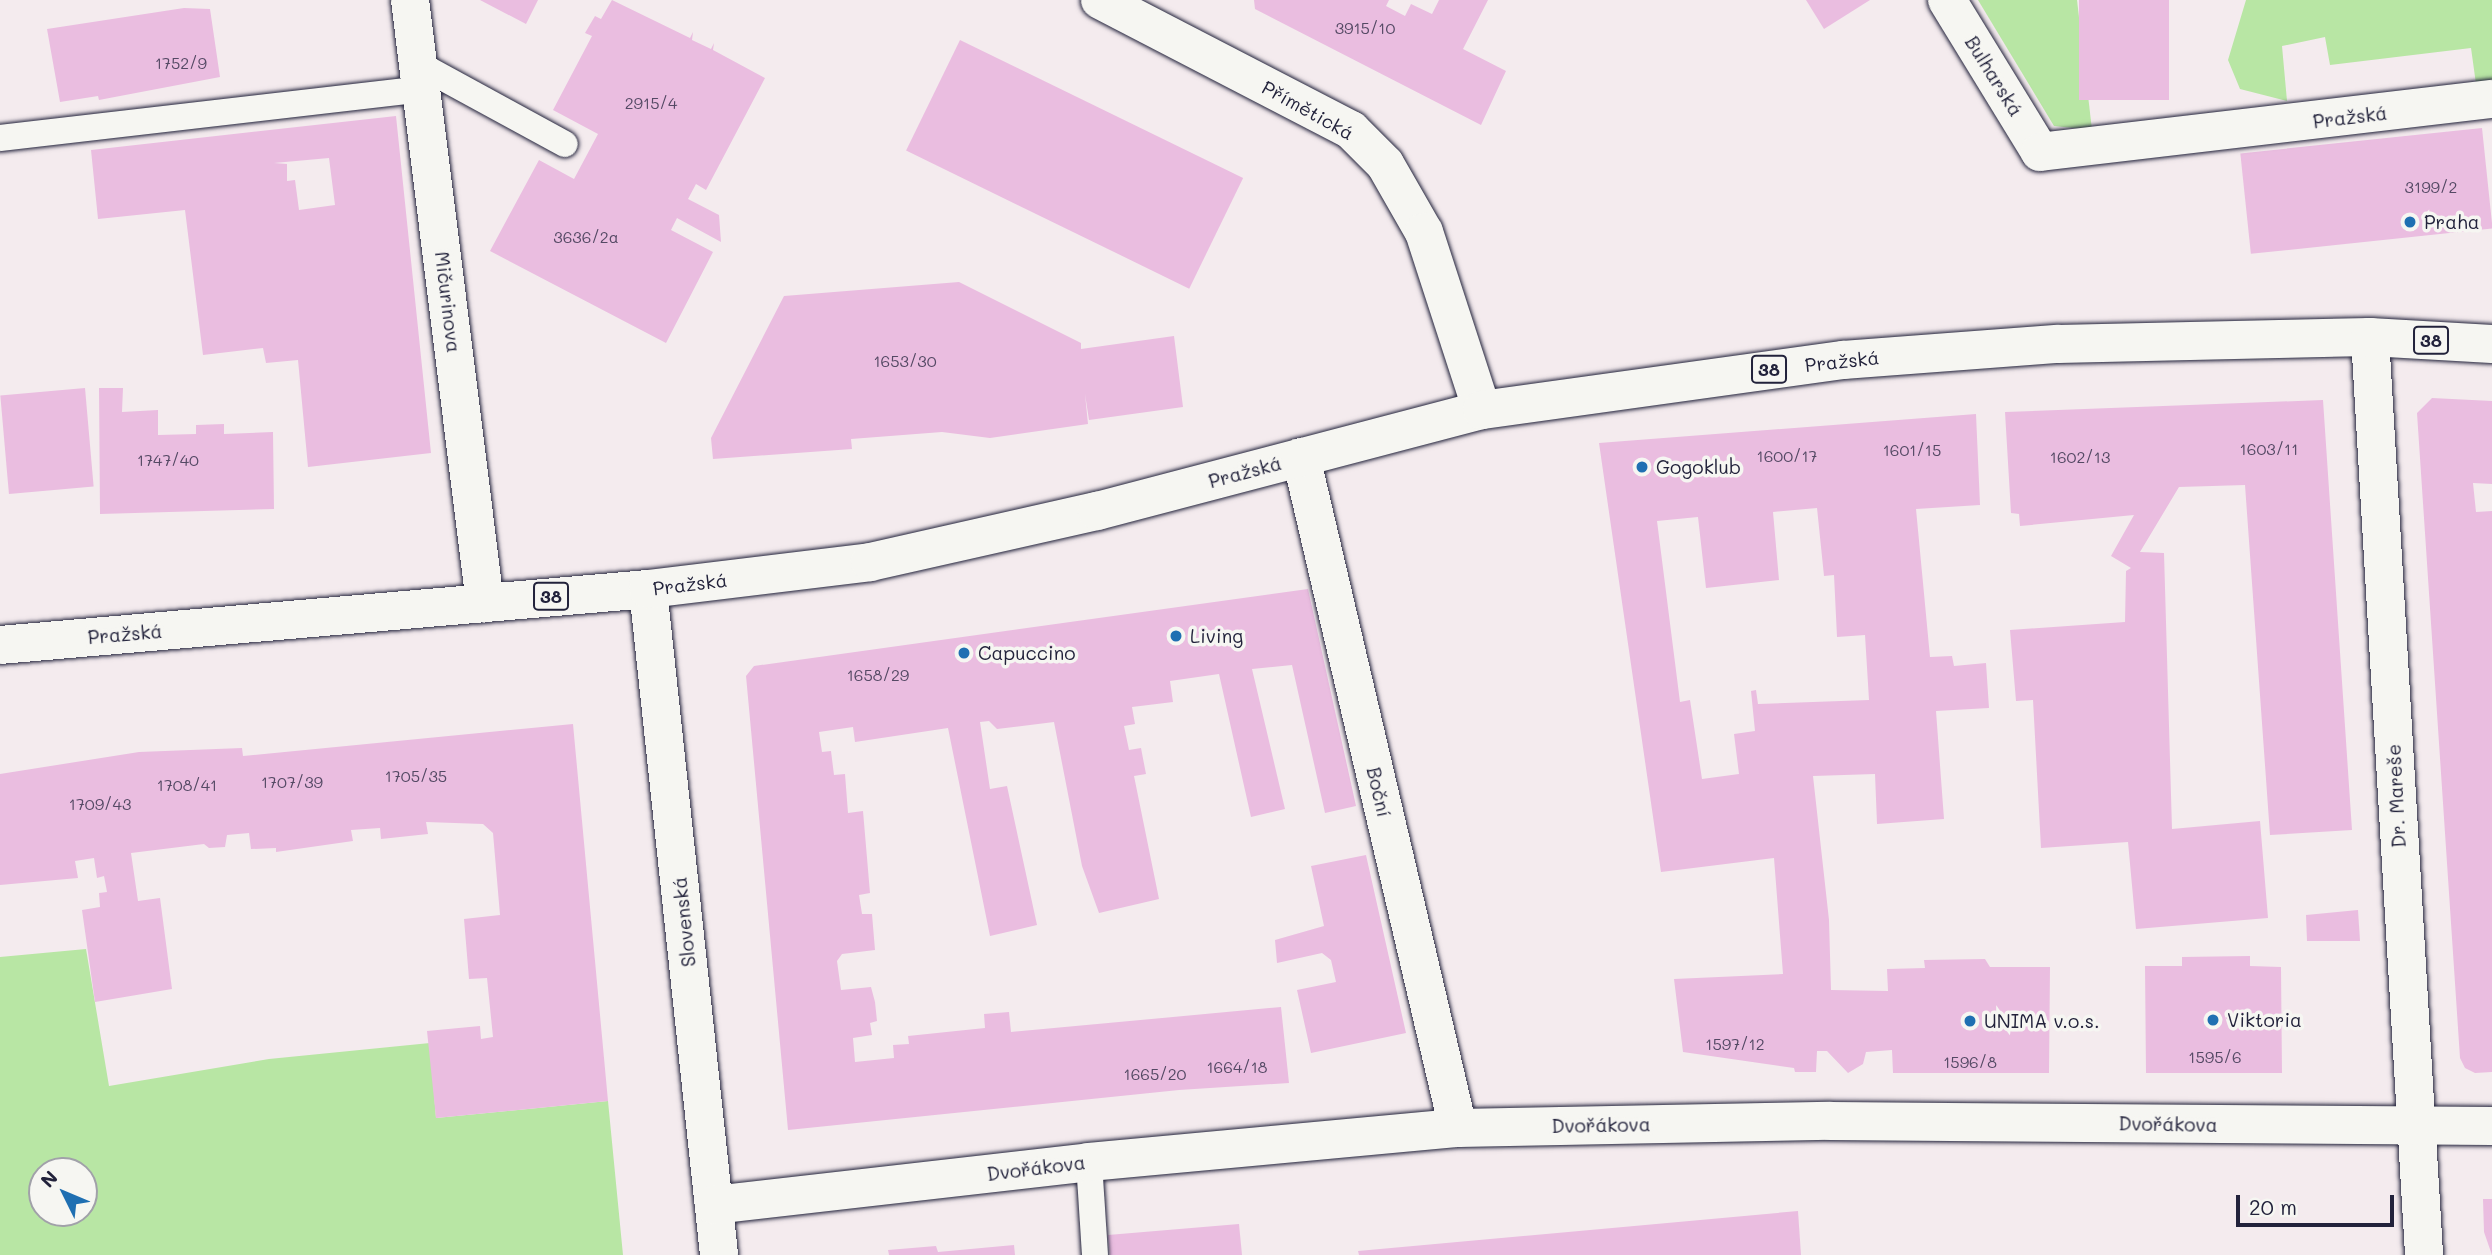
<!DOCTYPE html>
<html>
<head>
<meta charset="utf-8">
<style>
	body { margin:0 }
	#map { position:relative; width:2492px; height:1255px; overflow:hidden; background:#f4ebee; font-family:Mali,sans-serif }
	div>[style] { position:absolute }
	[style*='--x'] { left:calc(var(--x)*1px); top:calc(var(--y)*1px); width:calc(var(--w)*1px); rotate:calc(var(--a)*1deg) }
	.green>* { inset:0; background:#b8e6a4 }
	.building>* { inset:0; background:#eabde0; transform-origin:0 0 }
	.roads { filter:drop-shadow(0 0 2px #22223b) drop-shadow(0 0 2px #22223b) }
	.lane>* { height:26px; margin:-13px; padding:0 13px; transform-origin:13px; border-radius:13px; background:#f6f6f2 }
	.street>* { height:38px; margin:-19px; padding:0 19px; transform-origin:19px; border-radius:19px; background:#f6f6f2 }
	.secondary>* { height:38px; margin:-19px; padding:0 19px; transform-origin:19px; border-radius:19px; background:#f6f6f2 }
	.primary>* { height:38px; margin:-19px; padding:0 19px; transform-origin:19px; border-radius:19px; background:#f6f6f2 }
	.dots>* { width:19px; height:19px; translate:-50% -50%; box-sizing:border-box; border:4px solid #f6f6f2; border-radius:50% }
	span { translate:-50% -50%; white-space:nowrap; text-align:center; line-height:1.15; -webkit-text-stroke:7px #f6f6f2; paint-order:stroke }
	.number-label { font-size:16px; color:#544964 }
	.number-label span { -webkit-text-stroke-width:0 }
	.shield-label span { padding:2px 5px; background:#f6f6f2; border:2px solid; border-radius:5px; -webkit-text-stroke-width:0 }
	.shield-label { font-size:18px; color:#22223b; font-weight:700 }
	.street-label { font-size:19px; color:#22223b }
	.poi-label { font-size:19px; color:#22223b }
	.left { translate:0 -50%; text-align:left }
	.north { position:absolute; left:28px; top:1157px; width:70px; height:70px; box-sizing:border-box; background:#f6f6f2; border:2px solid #a1a1a9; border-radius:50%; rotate:313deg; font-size:19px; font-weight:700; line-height:28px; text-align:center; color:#22223b }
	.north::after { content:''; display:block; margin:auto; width:24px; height:32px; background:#1f6fb2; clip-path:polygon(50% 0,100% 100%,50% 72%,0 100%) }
	.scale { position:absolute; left:2236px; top:1195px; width:158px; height:32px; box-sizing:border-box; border:4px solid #22223b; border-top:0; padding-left:9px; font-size:21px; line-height:24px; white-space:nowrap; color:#22223b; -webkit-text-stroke:5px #f6f6f2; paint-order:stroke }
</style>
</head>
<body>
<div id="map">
	<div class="green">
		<div style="clip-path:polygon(1978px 0,2077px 0,2092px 130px,2054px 126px)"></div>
		<div style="clip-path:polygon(2246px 0,2492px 0,2492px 82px,2476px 84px,2471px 48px,2330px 65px,2325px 37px,2282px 46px,2287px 101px,2240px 89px,2228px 60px)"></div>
		<div style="clip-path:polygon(evenodd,86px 949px,109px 1086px,269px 1059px,430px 1043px,436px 1118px,608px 1101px,623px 1255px,0 1255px,0 957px,86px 949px,42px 1171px,84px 1171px,84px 1213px,42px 1213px,42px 1171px)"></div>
	</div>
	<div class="building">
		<div style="clip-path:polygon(480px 0,538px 0,526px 24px)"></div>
		<div style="clip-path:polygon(612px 0,690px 38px,693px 32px,692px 40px,711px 49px,714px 43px,713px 50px,765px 78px,706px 190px,696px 184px,688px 199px,719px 215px,721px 242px,677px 218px,671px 230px,713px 252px,666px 343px,490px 251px,539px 160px,574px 179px,598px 134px,553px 110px,592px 36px,585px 33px,595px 16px,601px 19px)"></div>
		<div style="clip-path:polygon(1254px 0,1389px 0,1386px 6px,1405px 16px,1411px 4px,1432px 14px,1439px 0,1488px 0,1463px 49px,1506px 71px,1481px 125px,1255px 9px)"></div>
		<div style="clip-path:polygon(1806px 0,1870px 0,1824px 29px)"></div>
		<div style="left:2079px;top:0;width:90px;height:100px"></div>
		<div style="clip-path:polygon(184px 8px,210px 9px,220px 77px,99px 100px,98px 96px,60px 102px,47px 29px)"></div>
		<div style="left:960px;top:40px;width:315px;height:123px;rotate:26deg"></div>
		<div style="clip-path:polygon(evenodd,396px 116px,431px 453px,308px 467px,298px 360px,266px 363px,263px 348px,203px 355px,185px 210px,98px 219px,91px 150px,396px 116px,329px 158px,335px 205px,299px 210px,295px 180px,287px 181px,287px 164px,274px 163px,329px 158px)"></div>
		<div style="left:2482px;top:128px;width:101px;height:243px;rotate:84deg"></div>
		<div style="clip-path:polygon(959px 282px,1081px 343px,1081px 349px,1174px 336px,1183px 407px,1089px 420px,1085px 394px,1088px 424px,990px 438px,942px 432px,851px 439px,852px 449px,713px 459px,711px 438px,784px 296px)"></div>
		<div style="left:85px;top:388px;width:99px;height:85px;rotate:85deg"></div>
		<div style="clip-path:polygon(99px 388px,123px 388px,122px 412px,158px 410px,158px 435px,196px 434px,196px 425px,224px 424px,224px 434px,273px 432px,274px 509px,100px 514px)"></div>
		<div style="clip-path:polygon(2432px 398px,2492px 401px,2492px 484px,2473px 483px,2476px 512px,2492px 511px,2492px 1072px,2475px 1073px,2465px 1068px,2460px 1058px,2417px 413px)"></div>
		<div style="clip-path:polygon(2323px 400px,2352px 830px,2270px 835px,2245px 485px,2179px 487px,2140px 552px,2164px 553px,2172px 829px,2260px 821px,2268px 918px,2136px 929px,2128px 842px,2041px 848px,2033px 700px,2016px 701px,2010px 630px,2125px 622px,2126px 571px,2131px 568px,2111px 556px,2134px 515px,2020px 526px,2019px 514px,2011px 513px,2005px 412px)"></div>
		<div style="clip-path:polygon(evenodd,1976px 414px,1980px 505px,1916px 509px,1930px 657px,1952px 656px,1954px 666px,1986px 663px,1989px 708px,1936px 711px,1944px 819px,1877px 824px,1875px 774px,1813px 776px,1829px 920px,1831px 990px,1888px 991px,1887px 969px,1925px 968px,1924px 960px,1985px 959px,1990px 967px,2050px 967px,2049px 1073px,1893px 1073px,1892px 1050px,1866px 1052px,1863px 1064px,1848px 1073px,1827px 1051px,1817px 1051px,1816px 1072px,1795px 1072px,1794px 1068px,1683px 1052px,1674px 979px,1783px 974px,1774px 858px,1661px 872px,1599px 443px,1976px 414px,1817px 508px,1824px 576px,1834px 575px,1837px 637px,1865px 635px,1869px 700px,1758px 704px,1756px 690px,1751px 691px,1755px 731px,1734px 734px,1739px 774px,1702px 779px,1690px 700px,1680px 702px,1657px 521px,1698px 517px,1706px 588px,1779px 580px,1773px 512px,1817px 508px)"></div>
		<div style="clip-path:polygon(1308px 589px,1356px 806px,1325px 813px,1292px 665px,1252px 669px,1285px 809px,1251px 817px,1219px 674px,1170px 681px,1173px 702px,1132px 707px,1135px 724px,1124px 726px,1129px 750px,1141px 748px,1146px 774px,1134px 776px,1159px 899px,1099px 913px,1082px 866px,1054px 722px,997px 729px,989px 721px,980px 722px,990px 789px,1007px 786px,1037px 925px,990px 936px,948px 728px,855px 742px,853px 727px,819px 732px,822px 752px,831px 751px,834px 775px,845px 774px,848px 813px,863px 811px,870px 893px,859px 895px,862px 914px,872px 914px,875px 950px,842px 954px,837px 961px,841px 990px,871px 987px,875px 1002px,877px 1021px,870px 1023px,872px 1035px,853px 1038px,855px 1062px,894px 1058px,893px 1045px,909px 1044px,908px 1036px,985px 1028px,984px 1014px,1009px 1012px,1011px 1032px,1281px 1007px,1289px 1083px,1179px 1090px,788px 1130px,746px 676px,754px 666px)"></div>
		<div style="clip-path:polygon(573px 724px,608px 1101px,436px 1118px,427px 1031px,480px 1026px,481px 1039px,493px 1037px,487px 978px,469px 979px,464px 919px,500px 915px,493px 833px,483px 824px,426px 822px,428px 834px,381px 839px,380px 828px,351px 830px,353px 841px,276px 852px,276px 848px,251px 849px,249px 833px,227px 835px,225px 847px,209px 848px,204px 844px,131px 853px,138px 901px,160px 898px,172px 989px,95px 1002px,82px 910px,100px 907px,99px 893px,107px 892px,104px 876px,97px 878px,94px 858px,75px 861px,78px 878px,0 885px,0 774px,139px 752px,242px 748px,243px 756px)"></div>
		<div style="clip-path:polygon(1366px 855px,1406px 1033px,1311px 1053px,1297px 990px,1336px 982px,1331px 960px,1322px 953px,1277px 963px,1275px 940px,1324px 926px,1311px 866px)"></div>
		<div style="clip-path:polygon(2358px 910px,2360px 941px,2307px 941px,2306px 915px)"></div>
		<div style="clip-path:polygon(2250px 956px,2250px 966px,2281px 967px,2282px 1073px,2146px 1073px,2145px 966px,2182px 966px,2182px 957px)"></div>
		<div style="clip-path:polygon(2483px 1199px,2492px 1199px,2492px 1255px,2484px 1232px)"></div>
		<div style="clip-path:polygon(1798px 1211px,1801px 1255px,1359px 1255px,1358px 1251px)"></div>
		<div style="clip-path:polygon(1239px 1224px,1242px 1255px,1110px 1255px,1108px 1235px)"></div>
		<div style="clip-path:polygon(1014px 1245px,1015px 1255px,889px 1255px,888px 1250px,936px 1246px,938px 1252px)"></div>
	</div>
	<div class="roads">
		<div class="lane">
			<div style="--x:418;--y:64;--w:167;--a:28.6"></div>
			<div style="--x:0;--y:138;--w:424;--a:-6.6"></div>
			<div style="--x:1089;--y:1162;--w:93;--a:86.3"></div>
		</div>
		<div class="street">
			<div style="--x:410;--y:0;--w:608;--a:82.91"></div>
			<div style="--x:1947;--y:0;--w:178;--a:58.5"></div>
			<div style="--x:2040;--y:152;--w:455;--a:-6.7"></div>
			<div style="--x:2370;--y:337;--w:920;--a:86.63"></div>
			<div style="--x:1301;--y:457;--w:689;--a:76.83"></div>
			<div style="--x:648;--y:589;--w:670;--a:83.91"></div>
			<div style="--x:714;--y:1205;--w:377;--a:-6.5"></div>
			<div style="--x:1089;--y:1162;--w:371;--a:-5.3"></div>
			<div style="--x:1458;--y:1128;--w:372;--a:-1.1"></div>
			<div style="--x:1830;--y:1121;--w:662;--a:0.43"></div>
		</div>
		<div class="secondary">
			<div style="--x:1100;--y:0;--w:283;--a:27.4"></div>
			<div style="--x:1351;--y:130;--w:48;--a:45"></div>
			<div style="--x:1385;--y:164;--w:78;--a:60.2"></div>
			<div style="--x:1424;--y:232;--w:187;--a:72"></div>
		</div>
		<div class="primary">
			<div style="--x:0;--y:645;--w:650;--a:-4.94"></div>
			<div style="--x:648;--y:589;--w:224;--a:-6.9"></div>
			<div style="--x:870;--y:562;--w:233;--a:-12.7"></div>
			<div style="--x:1097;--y:511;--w:398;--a:-14.7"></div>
			<div style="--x:1482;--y:410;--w:364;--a:-7.9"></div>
			<div style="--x:1843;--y:360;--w:216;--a:-4.3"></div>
			<div style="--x:2058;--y:344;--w:312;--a:-1.3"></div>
			<div style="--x:2370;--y:337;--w:122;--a:3.3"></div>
		</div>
	</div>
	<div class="dots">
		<div style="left:2410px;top:222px;background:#1f6fb2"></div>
		<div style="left:1642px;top:467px;background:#1f6fb2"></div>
		<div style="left:1176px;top:636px;background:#1f6fb2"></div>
		<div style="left:964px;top:653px;background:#1f6fb2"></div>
		<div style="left:2213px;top:1020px;background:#1f6fb2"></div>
		<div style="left:1970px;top:1021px;background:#1f6fb2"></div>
	</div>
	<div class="number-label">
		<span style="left:1365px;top:28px">3915/10</span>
		<span style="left:181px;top:63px">1752/9</span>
		<span style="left:651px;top:103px">2915/4</span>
		<span style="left:2431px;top:187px">3199/2</span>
		<span style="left:586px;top:237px">3636/2a</span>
		<span style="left:905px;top:361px">1653/30</span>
		<span style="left:2269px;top:449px">1603/11</span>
		<span style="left:1912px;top:450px">1601/15</span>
		<span style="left:1787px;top:456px">1600/17</span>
		<span style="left:2080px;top:457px">1602/13</span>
		<span style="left:168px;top:460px">1747/40</span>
		<span style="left:878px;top:675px">1658/29</span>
		<span style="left:416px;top:776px">1705/35</span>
		<span style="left:292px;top:782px">1707/39</span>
		<span style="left:187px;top:785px">1708/41</span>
		<span style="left:100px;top:804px">1709/43</span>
		<span style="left:1735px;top:1044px">1597/12</span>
		<span style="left:2215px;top:1057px">1595/6</span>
		<span style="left:1970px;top:1062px">1596/8</span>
		<span style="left:1237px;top:1067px">1664/18</span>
		<span style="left:1155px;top:1074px">1665/20</span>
	</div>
	<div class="shield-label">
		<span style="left:2431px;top:340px">38</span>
		<span style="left:1769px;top:369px">38</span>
		<span style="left:551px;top:596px">38</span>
	</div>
	<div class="street-label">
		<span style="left:1994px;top:76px;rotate:58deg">Bulharská</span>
		<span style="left:1308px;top:110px;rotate:29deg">Přímětická</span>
		<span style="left:2350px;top:117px;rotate:-7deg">Pražská</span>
		<span style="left:448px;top:302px;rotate:83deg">Mičurinova</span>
		<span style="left:1842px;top:361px;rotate:-6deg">Pražská</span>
		<span style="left:1245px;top:472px;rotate:-15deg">Pražská</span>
		<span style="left:690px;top:584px;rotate:-7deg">Pražská</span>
		<span style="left:125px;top:634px;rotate:-5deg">Pražská</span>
		<span style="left:1379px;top:792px;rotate:77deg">Boční</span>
		<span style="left:2396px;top:796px;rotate:-93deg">Dr. Mareše</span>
		<span style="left:684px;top:922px;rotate:-96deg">Slovenská</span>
		<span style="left:2168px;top:1124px;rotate:1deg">Dvořákova</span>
		<span style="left:1601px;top:1125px;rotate:-1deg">Dvořákova</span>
		<span style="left:1036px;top:1168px;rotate:-7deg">Dvořákova</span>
	</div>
	<div class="poi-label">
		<span class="left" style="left:2424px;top:222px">Praha</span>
		<span class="left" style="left:1656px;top:467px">Gogoklub</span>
		<span class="left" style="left:1190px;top:636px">Living</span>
		<span class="left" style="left:978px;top:653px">Capuccino</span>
		<span class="left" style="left:2227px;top:1020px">Viktoria</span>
		<span class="left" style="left:1984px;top:1021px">UNIMA v.o.s.</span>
	</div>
	<div class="north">N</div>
	<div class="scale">20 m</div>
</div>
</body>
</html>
